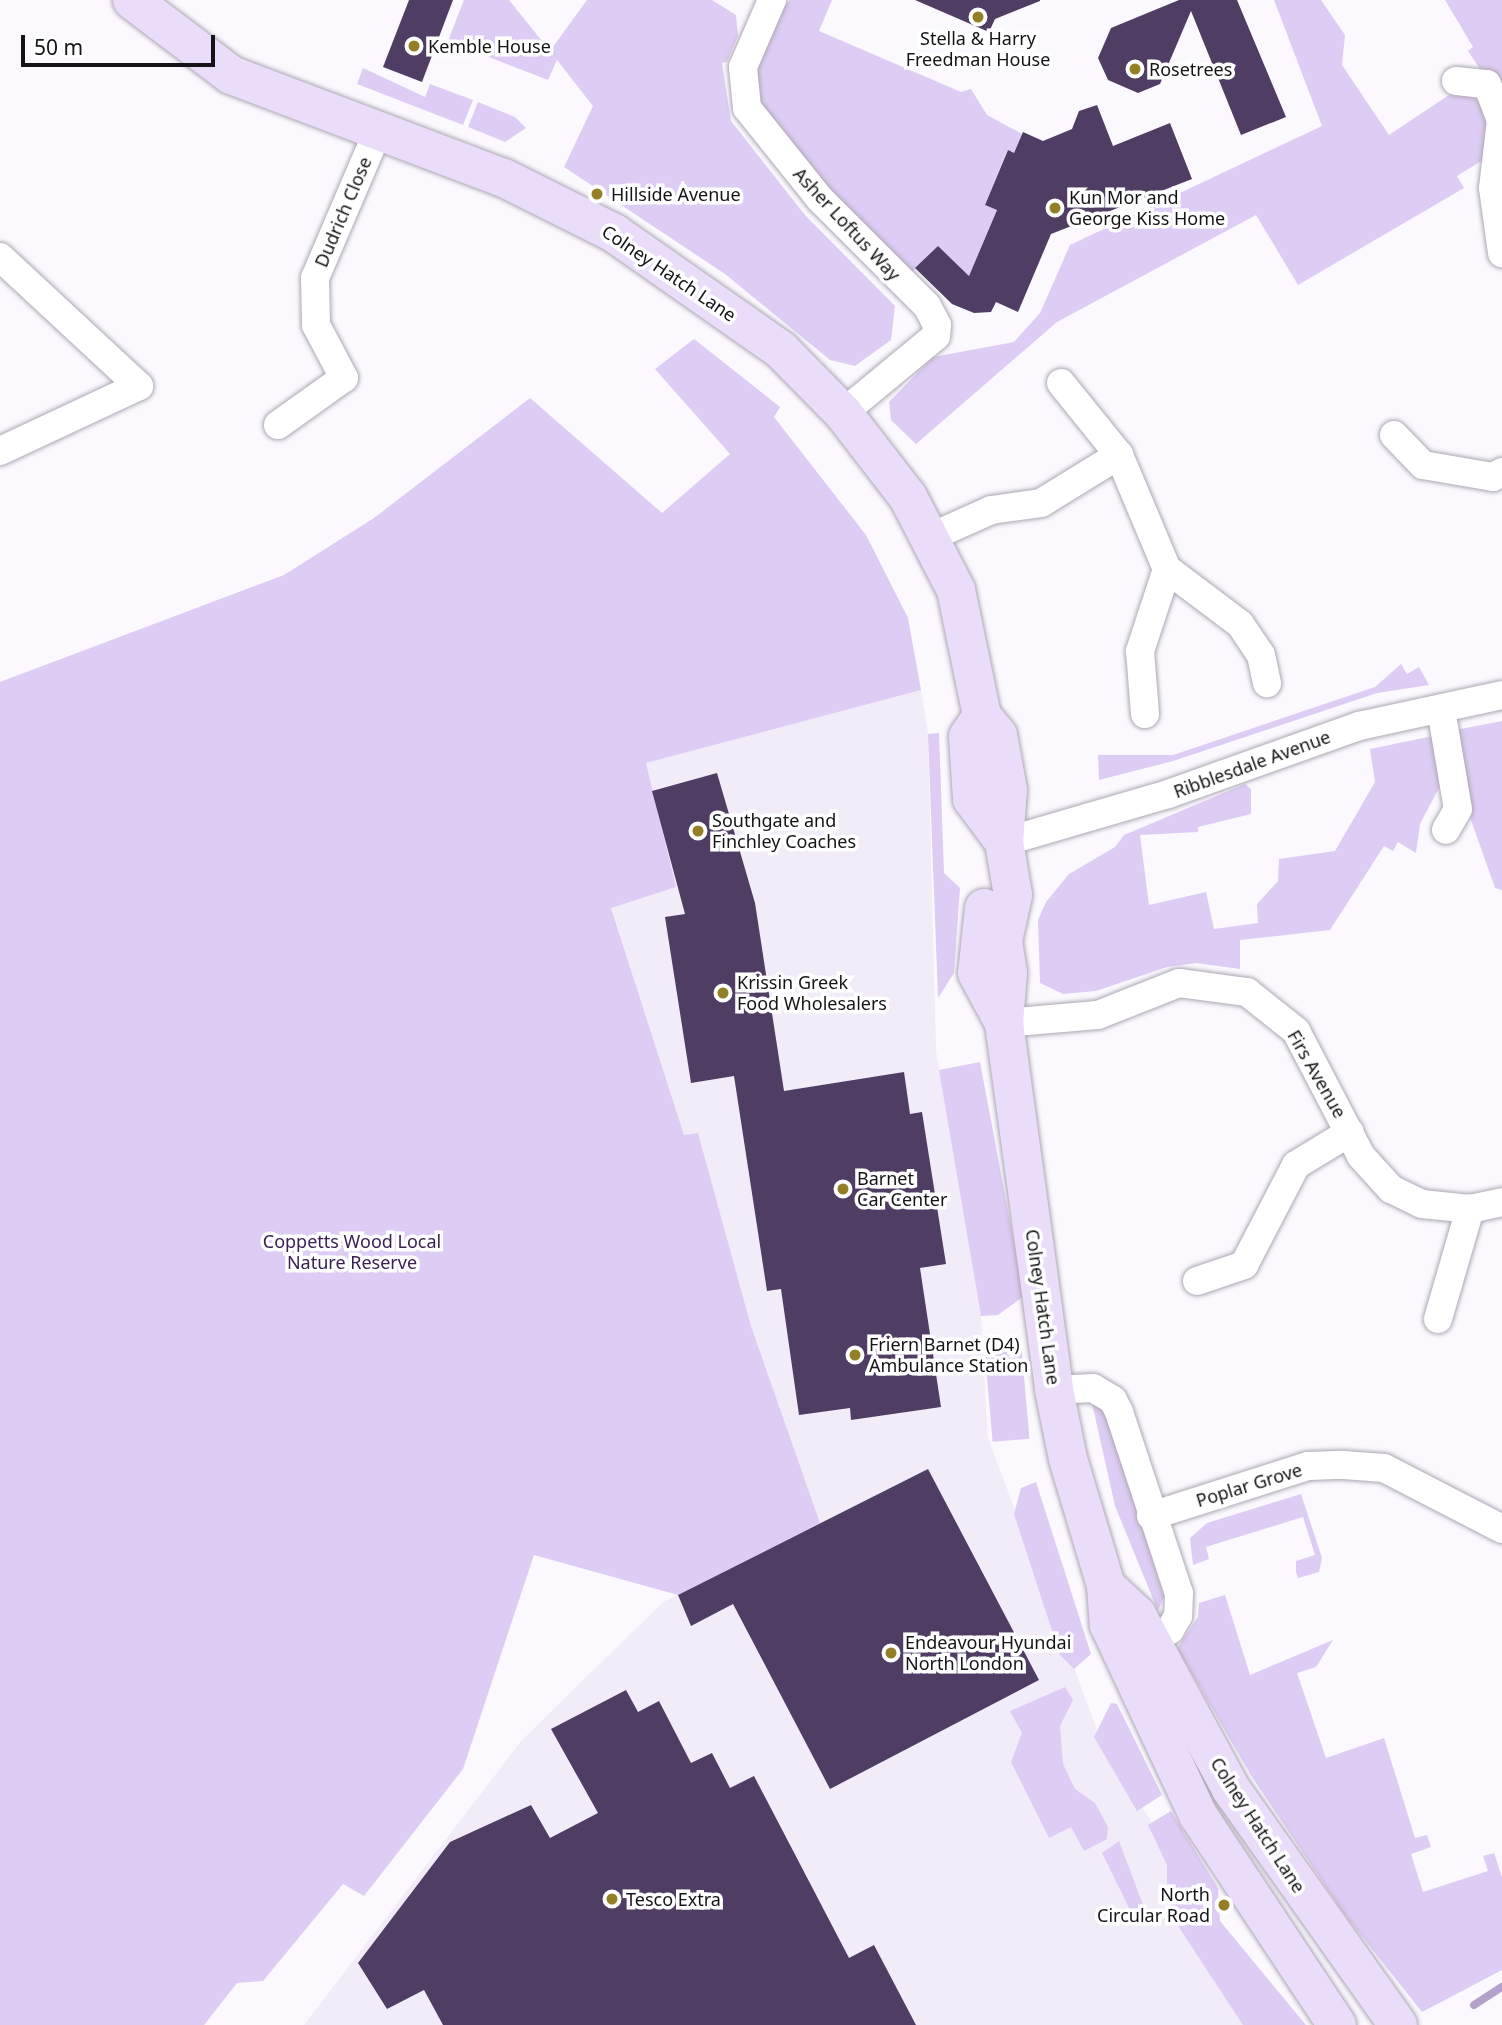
<!DOCTYPE html>
<html>
<head>
<meta charset="utf-8">
<style>
	body { margin:0 }
	#map { position:relative; width:1502px; height:2025px; overflow:hidden; background:#fbf9fe; font-family:"Noto Sans",sans-serif }
	div>[style] { position:absolute }
	[style*='--x'] { left:calc(var(--x)*1px); top:calc(var(--y)*1px); width:calc(var(--w)*1px); rotate:calc(var(--a)*1deg) }
	.built>* { inset:0; background:#f1ecf7 }
	.green>* { inset:0; background:#ddccf3; transform-origin:0 0 }
	.stream>* { height:8px; margin:-4px; padding:0 4px; transform-origin:4px; border-radius:4px; background:#b4a1cc }
	.building>* { inset:0; background:#4f3d63 }
	.roads { filter:drop-shadow(0 0 2px #ada7b4) drop-shadow(0 0 2px #ada7b4) }
	.street>* { height:28px; margin:-14px; padding:0 14px; transform-origin:14px; border-radius:14px; background:#fff }
	.secondary>* { height:38px; margin:-19px; padding:0 19px; transform-origin:19px; border-radius:19px; background:#eaddf9 }
	.dots>* { width:19px; height:19px; translate:-50% -50%; box-sizing:border-box; border:4px solid #fff; border-radius:50% }
	span { translate:-50% -50%; white-space:nowrap; text-align:center; line-height:1.15; -webkit-text-stroke:7px #fff; paint-order:stroke }
	.poi-label { font-size:18px; color:#151317 }
	.left { translate:0 -50%; text-align:left }
	.right { translate:-100% -50%; text-align:right }
	.street-label { font-size:18px; color:#151317 }
	.park-label { font-size:18px; color:#3b2056 }
	.scale { position:absolute; left:21px; top:35px; width:194px; height:32px; box-sizing:border-box; border:4px solid #151317; border-top:0; padding-left:9px; font-size:21px; line-height:24px; white-space:nowrap; color:#151317; -webkit-text-stroke:5px #fff; paint-order:stroke }
</style>
</head>
<body>
<div id="map">
	<div class="built">
		<div style="clip-path:polygon(921px 690px,928px 734px,936px 1051px,981px 1316px,988px 1438px,1098px 1732px,1271px 2025px,304px 2025px,521px 1741px,663px 1602px,820px 1523px,751px 1326px,698px 1133px,684px 1136px,611px 907px,675px 887px,646px 763px)"></div>
	</div>
	<div class="green">
		<div style="clip-path:polygon(464px 0,509px 0,550px 51px,587px 0,712px 0,736px 15px,738px 36px,727px 62px,722px 63px,731px 121px,805px 215px,895px 306px,891px 340px,855px 366px,830px 360px,725px 274px,564px 167px,593px 106px,557px 60px,548px 80px,448px 41px)"></div>
		<div style="clip-path:polygon(790px 0,832px 0,819px 31px,961px 92px,971px 89px,987px 115px,1022px 134px,1014px 153px,1007px 151px,985px 205px,997px 210px,969px 276px,938px 246px,909px 275px,830px 197px,763px 112px,752px 79px,778px 12px)"></div>
		<div style="clip-path:polygon(1274px 0,1321px 0,1345px 35px,1342px 65px,1389px 135px,1449px 95px,1461px 92px,1480px 101px,1490px 131px,1483px 160px,1457px 176px,1464px 188px,1298px 285px,1256px 215px,1057px 322px,916px 444px,891px 420px,889px 402px,933px 357px,1014px 342px,1040px 313px,1070px 245px,1322px 126px)"></div>
		<div style="clip-path:polygon(1445px 0,1502px 0,1502px 91px,1490px 84px,1468px 51px,1473px 47px)"></div>
		<div style="clip-path:polygon(363px 68px,425px 97px,430px 84px,473px 100px,463px 125px,357px 84px)"></div>
		<div style="clip-path:polygon(478px 102px,515px 117px,526px 128px,505px 142px,468px 127px)"></div>
		<div style="clip-path:polygon(694px 339px,780px 407px,774px 417px,866px 535px,908px 618px,921px 690px,646px 763px,676px 887px,611px 908px,684px 1135px,698px 1133px,751px 1326px,820px 1523px,678px 1595px,534px 1555px,463px 1769px,364px 1896px,343px 1884px,263px 1981px,237px 1983px,204px 2025px,0 2025px,0 682px,284px 575px,374px 518px,530px 398px,662px 513px,730px 454px,655px 369px)"></div>
		<div style="clip-path:polygon(1401px 664px,1407px 674px,1419px 667px,1429px 685px,1377px 693px,1173px 761px,1099px 780px,1098px 755px,1173px 755px,1375px 687px)"></div>
		<div style="clip-path:polygon(1502px 721px,1502px 890px,1495px 888px,1471px 820px,1456px 730px)"></div>
		<div style="clip-path:polygon(939px 733px,944px 873px,960px 888px,954px 973px,938px 998px,928px 734px)"></div>
		<div style="clip-path:polygon(1433px 736px,1441px 784px,1420px 824px,1416px 853px,1398px 842px,1393px 851px,1384px 846px,1330px 930px,1240px 940px,1240px 969px,1196px 963px,1167px 967px,1096px 991px,1063px 994px,1040px 983px,1038px 920px,1046px 902px,1069px 874px,1115px 847px,1124px 835px,1245px 784px,1251px 789px,1251px 814px,1198px 827px,1198px 832px,1140px 835px,1149px 905px,1206px 892px,1214px 929px,1258px 923px,1257px 904px,1278px 881px,1279px 859px,1335px 851px,1375px 782px,1370px 749px)"></div>
		<div style="clip-path:polygon(980px 1062px,1024px 1296px,998px 1315px,981px 1316px,939px 1070px)"></div>
		<div style="left:1021px;top:1342px;width:97px;height:37px;rotate:85deg"></div>
		<div style="clip-path:polygon(1092px 1403px,1105px 1410px,1164px 1596px,1158px 1611px,1115px 1506px)"></div>
		<div style="clip-path:polygon(1036px 1482px,1091px 1654px,1074px 1669px,1060px 1655px,1014px 1514px,1021px 1488px)"></div>
		<div style="clip-path:polygon(1301px 1494px,1322px 1558px,1319px 1572px,1298px 1578px,1296px 1572px,1296px 1561px,1315px 1555px,1303px 1517px,1206px 1547px,1209px 1559px,1193px 1565px,1190px 1538px,1207px 1523px)"></div>
		<div style="clip-path:polygon(1225px 1595px,1250px 1675px,1333px 1640px,1316px 1667px,1297px 1673px,1326px 1758px,1384px 1738px,1415px 1838px,1427px 1835px,1431px 1847px,1411px 1854px,1423px 1892px,1488px 1871px,1483px 1856px,1494px 1853px,1502px 1877px,1502px 1970px,1422px 2012px,1345px 1915px,1252px 1777px,1177px 1648px,1198px 1617px,1199px 1603px)"></div>
		<div style="clip-path:polygon(1065px 1687px,1073px 1700px,1060px 1726px,1063px 1764px,1075px 1789px,1095px 1803px,1108px 1827px,1107px 1839px,1084px 1851px,1071px 1827px,1049px 1838px,1011px 1762px,1022px 1733px,1010px 1711px)"></div>
		<div style="clip-path:polygon(1111px 1703px,1117px 1704px,1162px 1795px,1137px 1811px,1094px 1737px)"></div>
		<div style="clip-path:polygon(1171px 1811px,1218px 1888px,1220px 1921px,1306px 2025px,1243px 2025px,1180px 1929px,1167px 1891px,1167px 1865px,1148px 1825px)"></div>
		<div style="clip-path:polygon(1119px 1841px,1148px 1918px,1137px 1924px,1102px 1853px)"></div>
	</div>
	<div class="stream">
		<div style="--x:1474;--y:2005;--w:33;--a:-33"></div>
	</div>
	<div class="building">
		<div style="clip-path:polygon(409px 0,453px 0,422px 82px,383px 67px)"></div>
		<div style="clip-path:polygon(915px 0,1040px 0,1040px 1px,995px 19px,989px 32px)"></div>
		<div style="clip-path:polygon(1179px 0,1237px 0,1286px 117px,1241px 135px,1191px 11px,1160px 84px,1138px 93px,1108px 80px,1098px 58px,1111px 28px)"></div>
		<div style="clip-path:polygon(1097px 105px,1113px 146px,1170px 123px,1192px 179px,1051px 234px,1018px 312px,996px 302px,991px 312px,974px 313px,952px 304px,915px 268px,938px 246px,969px 276px,997px 210px,985px 205px,1008px 150px,1014px 153px,1023px 132px,1043px 141px,1072px 129px,1079px 111px)"></div>
		<div style="clip-path:polygon(717px 773px,755px 903px,784px 1091px,904px 1072px,910px 1114px,922px 1112px,946px 1264px,920px 1268px,941px 1407px,851px 1420px,850px 1408px,799px 1415px,781px 1289px,767px 1291px,734px 1076px,691px 1083px,665px 917px,685px 914px,652px 791px)"></div>
		<div style="clip-path:polygon(928px 1469px,1039px 1680px,830px 1789px,733px 1604px,691px 1626px,678px 1595px)"></div>
		<div style="clip-path:polygon(626px 1690px,638px 1712px,659px 1701px,691px 1763px,712px 1753px,730px 1788px,754px 1776px,849px 1958px,874px 1945px,916px 2025px,443px 2025px,424px 1990px,387px 2009px,358px 1963px,450px 1842px,531px 1805px,550px 1838px,598px 1813px,551px 1729px)"></div>
	</div>
	<div class="roads">
		<div class="street">
			<div style="--x:772;--y:0;--w:73;--a:113.4"></div>
			<div style="--x:743;--y:67;--w:41;--a:84.4"></div>
			<div style="--x:747;--y:108;--w:117;--a:51.3"></div>
			<div style="--x:820;--y:199;--w:151;--a:45"></div>
			<div style="--x:927;--y:306;--w:21;--a:62"></div>
			<div style="--x:937;--y:325;--w:11;--a:95"></div>
			<div style="--x:936;--y:336;--w:121;--a:140.4"></div>
			<div style="--x:1456;--y:81;--w:31;--a:6"></div>
			<div style="--x:1487;--y:84;--w:39;--a:69"></div>
			<div style="--x:1501;--y:120;--w:68;--a:96.7"></div>
			<div style="--x:1493;--y:188;--w:66;--a:82.1"></div>
			<div style="--x:0;--y:257;--w:190;--a:42.9"></div>
			<div style="--x:139;--y:386;--w:153;--a:154.9"></div>
			<div style="--x:1061;--y:383;--w:92;--a:51.1"></div>
			<div style="--x:1119;--y:455;--w:124;--a:67.2"></div>
			<div style="--x:1167;--y:569;--w:91;--a:37"></div>
			<div style="--x:1240;--y:624;--w:37;--a:56"></div>
			<div style="--x:1261;--y:655;--w:29;--a:78"></div>
			<div style="--x:278;--y:425;--w:81;--a:-35.5"></div>
			<div style="--x:344;--y:378;--w:60;--a:-117.8"></div>
			<div style="--x:316;--y:325;--w:47;--a:-91.2"></div>
			<div style="--x:315;--y:278;--w:162;--a:-66.8"></div>
			<div style="--x:1394;--y:435;--w:42;--a:46"></div>
			<div style="--x:1423;--y:465;--w:71;--a:9.7"></div>
			<div style="--x:1493;--y:477;--w:10;--a:-29"></div>
			<div style="--x:931;--y:537;--w:66;--a:-24.2"></div>
			<div style="--x:991;--y:510;--w:50;--a:-8"></div>
			<div style="--x:1041;--y:503;--w:92;--a:-31.6"></div>
			<div style="--x:1441;--y:709;--w:101;--a:80.4"></div>
			<div style="--x:1458;--y:809;--w:24;--a:120"></div>
			<div style="--x:1145;--y:714;--w:63;--a:-94.5"></div>
			<div style="--x:1140;--y:651;--w:86;--a:-71.8"></div>
			<div style="--x:1004;--y:842;--w:171;--a:-16.3"></div>
			<div style="--x:1168;--y:794;--w:203;--a:-19.6"></div>
			<div style="--x:1359;--y:726;--w:146;--a:-12.2"></div>
			<div style="--x:1004;--y:1023;--w:94;--a:-4.9"></div>
			<div style="--x:1098;--y:1015;--w:87;--a:-21.6"></div>
			<div style="--x:1179;--y:983;--w:69;--a:7.5"></div>
			<div style="--x:1247;--y:992;--w:63;--a:38.5"></div>
			<div style="--x:1296;--y:1031;--w:141;--a:62.5"></div>
			<div style="--x:1361;--y:1156;--w:45;--a:47.7"></div>
			<div style="--x:1391;--y:1189;--w:34;--a:26"></div>
			<div style="--x:1422;--y:1204;--w:48;--a:5.9"></div>
			<div style="--x:1470;--y:1209;--w:33;--a:-12"></div>
			<div style="--x:1197;--y:1281;--w:50;--a:-18.8"></div>
			<div style="--x:1244;--y:1265;--w:113;--a:-62.5"></div>
			<div style="--x:1296;--y:1165;--w:63;--a:-31.4"></div>
			<div style="--x:1438;--y:1319;--w:115;--a:-73.8"></div>
			<div style="--x:1054;--y:1390;--w:39;--a:-3"></div>
			<div style="--x:1093;--y:1388;--w:23;--a:31"></div>
			<div style="--x:1113;--y:1400;--w:13;--a:63"></div>
			<div style="--x:1119;--y:1412;--w:191;--a:71.7"></div>
			<div style="--x:1179;--y:1593;--w:23;--a:92"></div>
			<div style="--x:1178;--y:1616;--w:16;--a:120"></div>
			<div style="--x:1170;--y:1630;--w:21;--a:152"></div>
			<div style="--x:1151;--y:1516;--w:165;--a:-17.7"></div>
			<div style="--x:1308;--y:1466;--w:35;--a:-2"></div>
			<div style="--x:1343;--y:1465;--w:41;--a:4.2"></div>
			<div style="--x:1384;--y:1468;--w:133;--a:27.3"></div>
		</div>
		<div class="secondary">
			<div style="--x:132;--y:0;--w:124;--a:37.1"></div>
			<div style="--x:231;--y:75;--w:292;--a:20.7"></div>
			<div style="--x:504;--y:178;--w:123;--a:26.6"></div>
			<div style="--x:614;--y:233;--w:204;--a:35"></div>
			<div style="--x:781;--y:350;--w:88;--a:45.5"></div>
			<div style="--x:843;--y:413;--w:106;--a:52.3"></div>
			<div style="--x:908;--y:497;--w:105;--a:62.7"></div>
			<div style="--x:956;--y:590;--w:129;--a:78.3"></div>
			<div style="--x:982;--y:716;--w:25;--a:50"></div>
			<div style="--x:998;--y:735;--w:56;--a:79.7"></div>
			<div style="--x:1008;--y:790;--w:52;--a:94.4"></div>
			<div style="--x:1004;--y:842;--w:54;--a:80.4"></div>
			<div style="--x:1013;--y:895;--w:47;--a:102.3"></div>
			<div style="--x:1003;--y:941;--w:32;--a:81"></div>
			<div style="--x:1008;--y:973;--w:50;--a:94.6"></div>
			<div style="--x:1004;--y:1023;--w:370;--a:82.2"></div>
			<div style="--x:1054;--y:1390;--w:70;--a:78.5"></div>
			<div style="--x:1068;--y:1459;--w:133;--a:73.3"></div>
			<div style="--x:1106;--y:1586;--w:39;--a:86"></div>
			<div style="--x:1109;--y:1625;--w:210;--a:64.9"></div>
			<div style="--x:1198;--y:1815;--w:252;--a:56.5"></div>
			<div style="--x:982;--y:716;--w:25;--a:124"></div>
			<div style="--x:968;--y:737;--w:62;--a:86.3"></div>
			<div style="--x:972;--y:799;--w:54;--a:53.3"></div>
			<div style="--x:984;--y:908;--w:65;--a:96.1"></div>
			<div style="--x:977;--y:973;--w:57;--a:61.6"></div>
			<div style="--x:1106;--y:1586;--w:42;--a:43.1"></div>
			<div style="--x:1137;--y:1615;--w:198;--a:61.6"></div>
			<div style="--x:1231;--y:1789;--w:289;--a:54.7"></div>
		</div>
	</div>
	<div class="dots">
		<div style="left:978px;top:17px;background:#957f26"></div>
		<div style="left:414px;top:46px;background:#957f26"></div>
		<div style="left:1135px;top:69px;background:#957f26"></div>
		<div style="left:597px;top:194px;background:#957f26"></div>
		<div style="left:1055px;top:208px;background:#957f26"></div>
		<div style="left:698px;top:831px;background:#957f26"></div>
		<div style="left:723px;top:993px;background:#957f26"></div>
		<div style="left:843px;top:1189px;background:#957f26"></div>
		<div style="left:855px;top:1355px;background:#957f26"></div>
		<div style="left:891px;top:1653px;background:#957f26"></div>
		<div style="left:612px;top:1899px;background:#957f26"></div>
		<div style="left:1224px;top:1905px;background:#957f26"></div>
	</div>
	<div class="poi-label">
		<span style="left:978px;top:49px">Stella &amp; Harry<br>Freedman House</span>
		<span class="left" style="left:428px;top:46px">Kemble House</span>
		<span class="left" style="left:1149px;top:69px">Rosetrees</span>
		<span class="left" style="left:611px;top:194px">Hillside Avenue</span>
		<span class="left" style="left:1069px;top:208px">Kun Mor and<br>George Kiss Home</span>
		<span class="left" style="left:712px;top:831px">Southgate and<br>Finchley Coaches</span>
		<span class="left" style="left:737px;top:993px">Krissin Greek<br>Food Wholesalers</span>
		<span class="left" style="left:857px;top:1189px">Barnet<br>Car Center</span>
		<span class="left" style="left:869px;top:1355px">Friern Barnet (D4)<br>Ambulance Station</span>
		<span class="left" style="left:905px;top:1653px">Endeavour Hyundai<br>North London</span>
		<span class="right" style="left:1210px;top:1905px">North<br>Circular Road</span>
		<span class="left" style="left:626px;top:1899px">Tesco Extra</span>
	</div>
	<div class="street-label">
		<span style="left:343px;top:212px;rotate:-67deg">Dudrich Close</span>
		<span style="left:847px;top:224px;rotate:47deg">Asher Loftus Way</span>
		<span style="left:669px;top:273px;rotate:34deg">Colney Hatch Lane</span>
		<span style="left:1252px;top:764px;rotate:-20deg">Ribblesdale Avenue</span>
		<span style="left:1317px;top:1074px;rotate:60deg">Firs Avenue</span>
		<span style="left:1043px;top:1307px;rotate:82deg">Colney Hatch Lane</span>
		<span style="left:1249px;top:1485px;rotate:-17deg">Poplar Grove</span>
		<span style="left:1258px;top:1825px;rotate:57deg">Colney Hatch Lane</span>
	</div>
	<div class="park-label">
		<span style="left:352px;top:1252px">Coppetts Wood Local<br>Nature Reserve</span>
	</div>
	<div class="scale">50 m</div>
</div>
</body>
</html>
